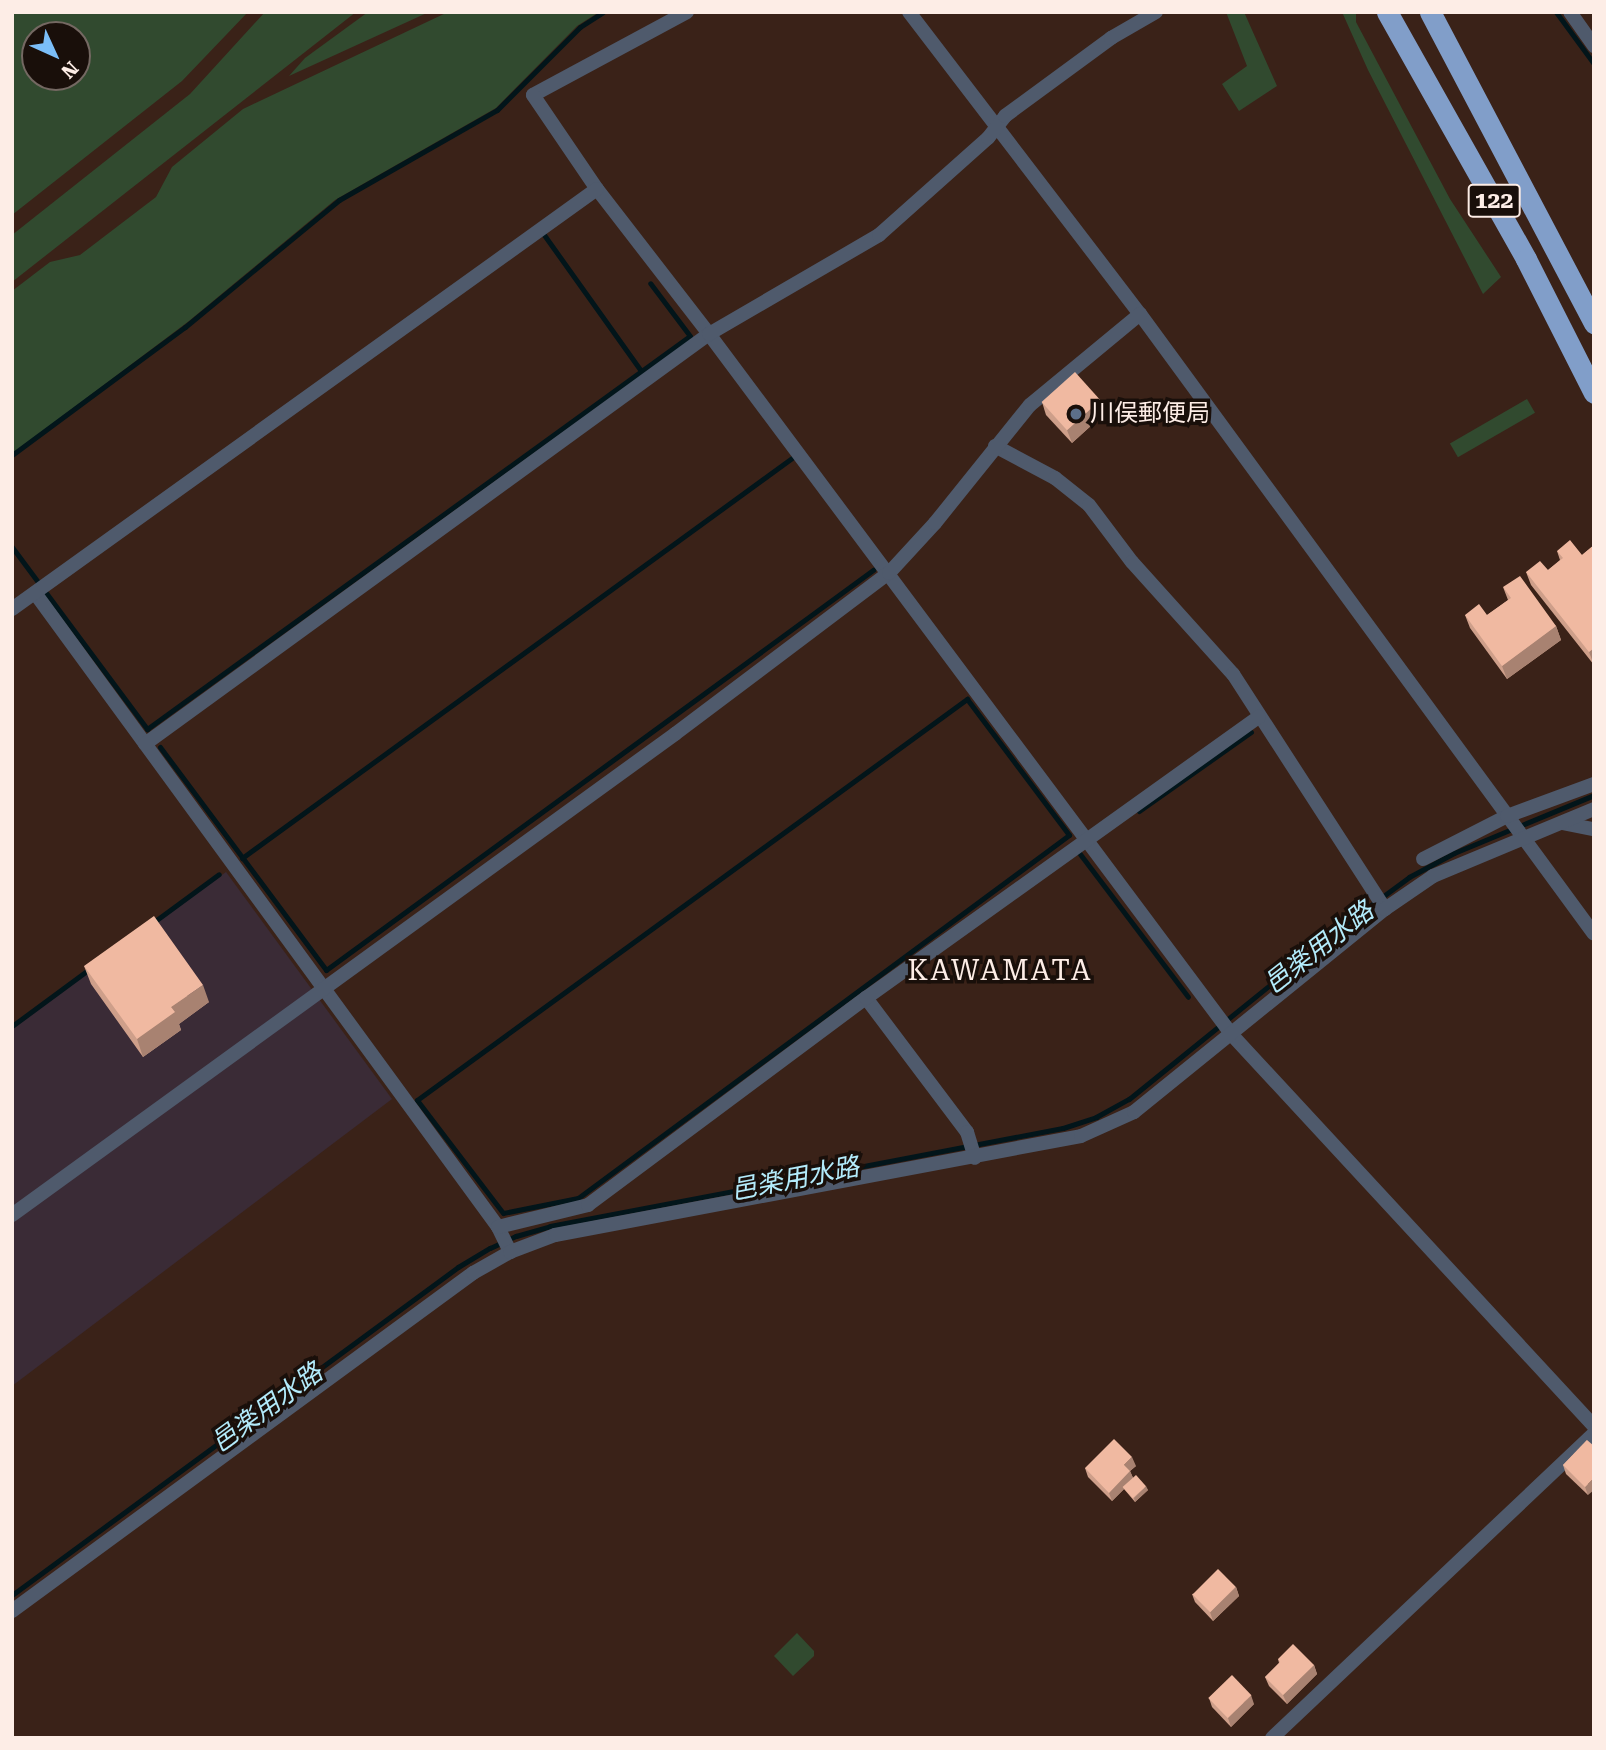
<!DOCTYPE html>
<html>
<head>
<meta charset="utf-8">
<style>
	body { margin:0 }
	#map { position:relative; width:1606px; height:1750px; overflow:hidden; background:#3a2218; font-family:"Roboto Serif","Noto Sans JP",serif }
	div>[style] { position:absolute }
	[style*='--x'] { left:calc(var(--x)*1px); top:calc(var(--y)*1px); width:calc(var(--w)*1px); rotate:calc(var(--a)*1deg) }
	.industrial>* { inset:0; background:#3a2b36 }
	.green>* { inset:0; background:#314a2f; transform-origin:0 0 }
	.stream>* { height:5px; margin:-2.5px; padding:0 2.5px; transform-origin:2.5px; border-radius:2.5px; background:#02151a }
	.street>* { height:14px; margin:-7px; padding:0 7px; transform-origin:7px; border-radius:7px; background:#4f5a6c }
	.highway>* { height:21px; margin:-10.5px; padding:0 10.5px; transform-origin:10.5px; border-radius:10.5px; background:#819ec9 }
	.wall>* { inset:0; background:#ce9f8a }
	.shaded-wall>* { inset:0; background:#a88271 }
	.building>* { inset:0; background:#f0b9a1; transform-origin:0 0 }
	.dots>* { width:19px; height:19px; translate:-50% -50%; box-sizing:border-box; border:4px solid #190f0a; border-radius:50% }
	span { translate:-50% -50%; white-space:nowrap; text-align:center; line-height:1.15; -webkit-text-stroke:7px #190f0a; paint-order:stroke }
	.shield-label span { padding:2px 5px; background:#190f0a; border:2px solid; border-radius:5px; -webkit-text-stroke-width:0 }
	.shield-label { font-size:23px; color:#fdede6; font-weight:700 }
	.poi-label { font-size:24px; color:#fdede6 }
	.left { translate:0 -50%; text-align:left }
	.water-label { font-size:26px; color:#b3ebfb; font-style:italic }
	.quarter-label { font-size:28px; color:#fdede6; letter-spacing:2px }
	.frame { position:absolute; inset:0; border:14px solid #fdede6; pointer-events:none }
	.north { position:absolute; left:21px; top:21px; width:70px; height:70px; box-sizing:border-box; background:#190f0a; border:2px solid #746862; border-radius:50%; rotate:135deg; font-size:19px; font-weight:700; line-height:28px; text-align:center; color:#fdede6 }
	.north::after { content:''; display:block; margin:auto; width:24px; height:32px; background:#7bbef8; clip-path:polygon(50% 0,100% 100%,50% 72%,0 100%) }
</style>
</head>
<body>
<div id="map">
	<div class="industrial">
		<div style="clip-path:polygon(226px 872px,392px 1099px,12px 1386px,12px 1029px)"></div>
	</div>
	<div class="green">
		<div style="clip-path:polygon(evenodd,12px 12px,248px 12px,182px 81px,12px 215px,12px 12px,77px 35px,77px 77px,35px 77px,35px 35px,77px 35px)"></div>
		<div style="clip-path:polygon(265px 12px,356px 12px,12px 282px,12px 235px,190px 94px)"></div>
		<div style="clip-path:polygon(368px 12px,429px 12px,289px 76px,305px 58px)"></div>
		<div style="clip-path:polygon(448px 12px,599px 12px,577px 26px,496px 108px,335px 200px,189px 321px,12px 454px,12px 291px,50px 262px,80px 255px,156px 197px,172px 167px,243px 109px)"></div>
		<div style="clip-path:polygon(1226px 12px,1244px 12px,1277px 86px,1239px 111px,1222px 84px,1247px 66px)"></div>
		<div style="clip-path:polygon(1342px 12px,1356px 12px,1356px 22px,1450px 199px,1501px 277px,1483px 294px,1368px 70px)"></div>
		<div style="left:1527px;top:399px;width:16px;height:89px;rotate:60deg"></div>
		<div style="clip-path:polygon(797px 1633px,814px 1651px,814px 1656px,793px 1676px,774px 1656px)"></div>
	</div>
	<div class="stream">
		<div style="--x:1556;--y:12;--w:64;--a:53.8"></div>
		<div style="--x:542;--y:232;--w:171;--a:54.5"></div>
		<div style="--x:12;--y:455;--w:215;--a:-36.5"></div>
		<div style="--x:185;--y:327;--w:200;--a:-39.5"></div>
		<div style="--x:339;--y:200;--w:182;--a:-29.7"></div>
		<div style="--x:497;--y:110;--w:117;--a:-45"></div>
		<div style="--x:580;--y:27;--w:27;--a:-33"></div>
		<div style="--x:12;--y:547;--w:227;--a:53.4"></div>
		<div style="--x:147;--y:729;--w:670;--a:-35.9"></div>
		<div style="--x:690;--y:336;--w:66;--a:-127"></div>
		<div style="--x:967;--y:699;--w:170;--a:53.1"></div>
		<div style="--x:1069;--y:835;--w:611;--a:143.52"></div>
		<div style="--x:578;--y:1198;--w:76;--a:168.7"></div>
		<div style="--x:503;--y:1213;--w:142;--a:-127.3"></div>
		<div style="--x:417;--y:1100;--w:681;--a:-36.1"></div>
		<div style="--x:160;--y:747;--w:278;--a:53.3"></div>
		<div style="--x:326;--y:970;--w:678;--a:-36.18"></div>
		<div style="--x:1139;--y:811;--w:137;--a:-35.2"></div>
		<div style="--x:1080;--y:854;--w:179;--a:52.9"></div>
		<div style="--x:242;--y:858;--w:680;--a:-36.03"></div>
		<div style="--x:151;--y:924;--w:84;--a:-36.3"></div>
		<div style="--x:12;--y:1026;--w:99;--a:-36.4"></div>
		<div style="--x:12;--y:1595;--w:554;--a:-36.33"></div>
		<div style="--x:458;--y:1267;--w:37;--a:-31"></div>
		<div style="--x:490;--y:1248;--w:29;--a:-25"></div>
		<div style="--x:516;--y:1236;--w:35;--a:-16"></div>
		<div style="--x:550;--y:1226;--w:522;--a:-10.82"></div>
		<div style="--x:1063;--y:1128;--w:35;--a:-18"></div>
		<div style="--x:1096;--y:1117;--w:38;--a:-29"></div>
		<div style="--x:1129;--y:1099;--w:277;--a:-39"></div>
		<div style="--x:1344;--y:925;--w:81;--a:-36.4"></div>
		<div style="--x:1409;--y:877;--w:51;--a:-28.1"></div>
		<div style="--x:1454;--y:853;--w:152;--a:-22.5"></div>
	</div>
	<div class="street">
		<div style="--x:687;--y:12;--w:175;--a:151.7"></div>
		<div style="--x:533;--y:95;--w:114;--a:55.8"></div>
		<div style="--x:597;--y:189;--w:183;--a:52.3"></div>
		<div style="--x:709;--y:334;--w:875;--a:53.27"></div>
		<div style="--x:1232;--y:1035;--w:533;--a:47.21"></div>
		<div style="--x:909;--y:12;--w:380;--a:52.6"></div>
		<div style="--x:1140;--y:314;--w:768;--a:53.79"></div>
		<div style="--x:1570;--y:12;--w:42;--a:54.8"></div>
		<div style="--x:995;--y:446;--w:68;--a:28.1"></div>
		<div style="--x:1055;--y:478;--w:43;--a:38.5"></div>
		<div style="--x:1089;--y:505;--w:71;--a:53"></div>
		<div style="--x:1132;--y:562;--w:151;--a:48"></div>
		<div style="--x:1233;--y:674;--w:280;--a:57.1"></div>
		<div style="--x:35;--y:593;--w:785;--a:53.86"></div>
		<div style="--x:498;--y:1227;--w:28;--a:64"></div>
		<div style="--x:12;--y:609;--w:720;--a:-35.68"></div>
		<div style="--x:145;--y:744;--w:697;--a:-36.02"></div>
		<div style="--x:709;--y:334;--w:197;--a:-30.2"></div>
		<div style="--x:879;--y:235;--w:146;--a:-41.7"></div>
		<div style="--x:988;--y:138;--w:28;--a:-52"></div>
		<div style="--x:1005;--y:116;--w:132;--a:-36.3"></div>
		<div style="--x:1111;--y:38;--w:52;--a:-30"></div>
		<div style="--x:1562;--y:823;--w:33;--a:11"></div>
		<div style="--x:1423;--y:859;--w:94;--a:-27.1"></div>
		<div style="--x:1507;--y:816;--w:93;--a:-20.2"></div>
		<div style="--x:866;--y:998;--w:168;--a:53"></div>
		<div style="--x:967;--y:1132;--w:27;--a:73"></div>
		<div style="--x:12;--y:1215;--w:819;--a:-35.96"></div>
		<div style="--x:675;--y:734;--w:268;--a:-37"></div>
		<div style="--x:889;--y:573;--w:68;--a:-47.4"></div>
		<div style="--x:935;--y:523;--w:151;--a:-51.2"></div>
		<div style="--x:1030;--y:405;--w:143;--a:-39.6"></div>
		<div style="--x:498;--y:1227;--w:93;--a:-13.7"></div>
		<div style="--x:588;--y:1205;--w:347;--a:-36.7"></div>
		<div style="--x:866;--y:998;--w:483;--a:-35.6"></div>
		<div style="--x:12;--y:1611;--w:572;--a:-36.25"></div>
		<div style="--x:473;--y:1273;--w:43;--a:-29.6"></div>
		<div style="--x:510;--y:1252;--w:48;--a:-20.7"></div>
		<div style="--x:555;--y:1235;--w:535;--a:-10.66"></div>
		<div style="--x:1081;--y:1136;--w:58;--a:-24.4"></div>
		<div style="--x:1134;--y:1112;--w:323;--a:-39"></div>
		<div style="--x:1385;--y:909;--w:58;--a:-34.5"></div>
		<div style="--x:1433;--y:876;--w:174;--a:-22.6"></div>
		<div style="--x:1272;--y:1738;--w:444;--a:-43.4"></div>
	</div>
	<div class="highway">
		<div style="--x:1387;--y:12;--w:283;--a:60.6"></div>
		<div style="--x:1526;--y:259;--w:150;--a:63.1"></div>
		<div style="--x:1430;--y:12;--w:352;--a:62.2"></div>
	</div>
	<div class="wall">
		<div style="clip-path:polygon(1042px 402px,1105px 413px,1072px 443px,1046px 415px)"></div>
		<div style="clip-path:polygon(1594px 545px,1594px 665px,1531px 585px,1526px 572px,1548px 570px,1560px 560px,1557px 551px,1582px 555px)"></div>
		<div style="clip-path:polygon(1503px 587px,1556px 626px,1561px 640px,1507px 679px,1470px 628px,1465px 615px,1487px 615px,1508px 600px)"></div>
		<div style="clip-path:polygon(84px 966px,209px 1002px,179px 1024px,181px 1030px,143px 1057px,91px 984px)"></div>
		<div style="clip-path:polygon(1587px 1440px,1588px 1495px,1566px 1474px,1563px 1465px)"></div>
		<div style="clip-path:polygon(1136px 1466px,1130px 1471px,1133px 1478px,1148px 1490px,1135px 1502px,1124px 1489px,1112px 1501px,1088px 1477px,1085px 1468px)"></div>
		<div style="clip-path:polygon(1236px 1587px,1239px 1596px,1213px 1621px,1195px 1602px,1192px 1594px)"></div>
		<div style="clip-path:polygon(1278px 1659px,1314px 1665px,1317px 1674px,1287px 1704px,1269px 1686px,1265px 1677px,1279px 1663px)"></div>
		<div style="clip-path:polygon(1209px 1698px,1254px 1704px,1231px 1727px,1212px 1707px)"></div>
	</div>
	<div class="shaded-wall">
		<div style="clip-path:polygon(1100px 400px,1105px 413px,1072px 443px,1067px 430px)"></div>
		<div style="clip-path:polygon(1556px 626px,1561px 640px,1507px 679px,1502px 666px)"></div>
		<div style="clip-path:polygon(1594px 648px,1594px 665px,1589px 652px)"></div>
		<div style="clip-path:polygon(203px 985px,209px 1002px,179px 1024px,181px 1030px,143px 1057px,137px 1039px,171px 1007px)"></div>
		<div style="clip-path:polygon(1132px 1457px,1136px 1466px,1130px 1471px,1134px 1480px,1123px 1487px,1124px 1489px,1112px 1501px,1109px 1493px,1124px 1465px)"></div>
		<div style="clip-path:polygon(1594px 1478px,1594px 1490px,1588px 1495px,1585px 1487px)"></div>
		<div style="clip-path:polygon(1146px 1486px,1148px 1490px,1135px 1502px,1134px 1498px)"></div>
		<div style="clip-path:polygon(1236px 1587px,1239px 1596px,1213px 1621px,1210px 1612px)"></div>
		<div style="clip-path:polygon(1314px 1665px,1317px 1674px,1287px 1704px,1283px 1695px)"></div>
		<div style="clip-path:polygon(1251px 1695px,1254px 1704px,1231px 1727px,1228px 1718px)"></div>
	</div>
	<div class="building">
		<div style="left:1075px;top:372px;width:38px;height:45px;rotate:48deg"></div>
		<div style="clip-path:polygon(1570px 540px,1582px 555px,1594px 545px,1594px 648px,1589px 652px,1526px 572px,1540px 561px,1548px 570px,1563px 558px,1557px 551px)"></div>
		<div style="clip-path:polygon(1520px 576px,1556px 626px,1502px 666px,1465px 615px,1479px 604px,1487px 615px,1511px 598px,1503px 587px)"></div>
		<div style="clip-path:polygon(154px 916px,203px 985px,171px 1007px,175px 1012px,137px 1039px,84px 966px)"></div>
		<div style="clip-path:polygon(1114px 1439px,1132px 1457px,1124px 1465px,1130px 1471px,1109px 1493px,1085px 1468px)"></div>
		<div style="clip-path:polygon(1587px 1440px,1594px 1446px,1594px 1478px,1585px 1487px,1563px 1465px)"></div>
		<div style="left:1136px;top:1475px;width:15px;height:18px;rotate:48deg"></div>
		<div style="left:1218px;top:1569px;width:25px;height:36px;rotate:45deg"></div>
		<div style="clip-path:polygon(1293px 1644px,1314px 1665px,1283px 1695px,1265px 1677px,1280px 1662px,1278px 1659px)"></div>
		<div style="left:1232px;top:1675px;width:28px;height:33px;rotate:46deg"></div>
	</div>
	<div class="dots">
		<div style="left:1076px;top:414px;background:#5c6f8a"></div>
	</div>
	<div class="shield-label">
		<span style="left:1494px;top:201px">122</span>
	</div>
	<div class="poi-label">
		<span class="left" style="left:1090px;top:414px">川俣郵便局</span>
	</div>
	<div class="water-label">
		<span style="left:1319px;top:948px;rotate:-38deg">邑楽用水路</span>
		<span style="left:795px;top:1179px;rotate:-11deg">邑楽用水路</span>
		<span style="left:267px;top:1408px;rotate:-36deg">邑楽用水路</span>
	</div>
	<div class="quarter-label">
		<span style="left:1000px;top:971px">KAWAMATA</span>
	</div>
	<div class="frame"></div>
	<div class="north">N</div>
</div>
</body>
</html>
